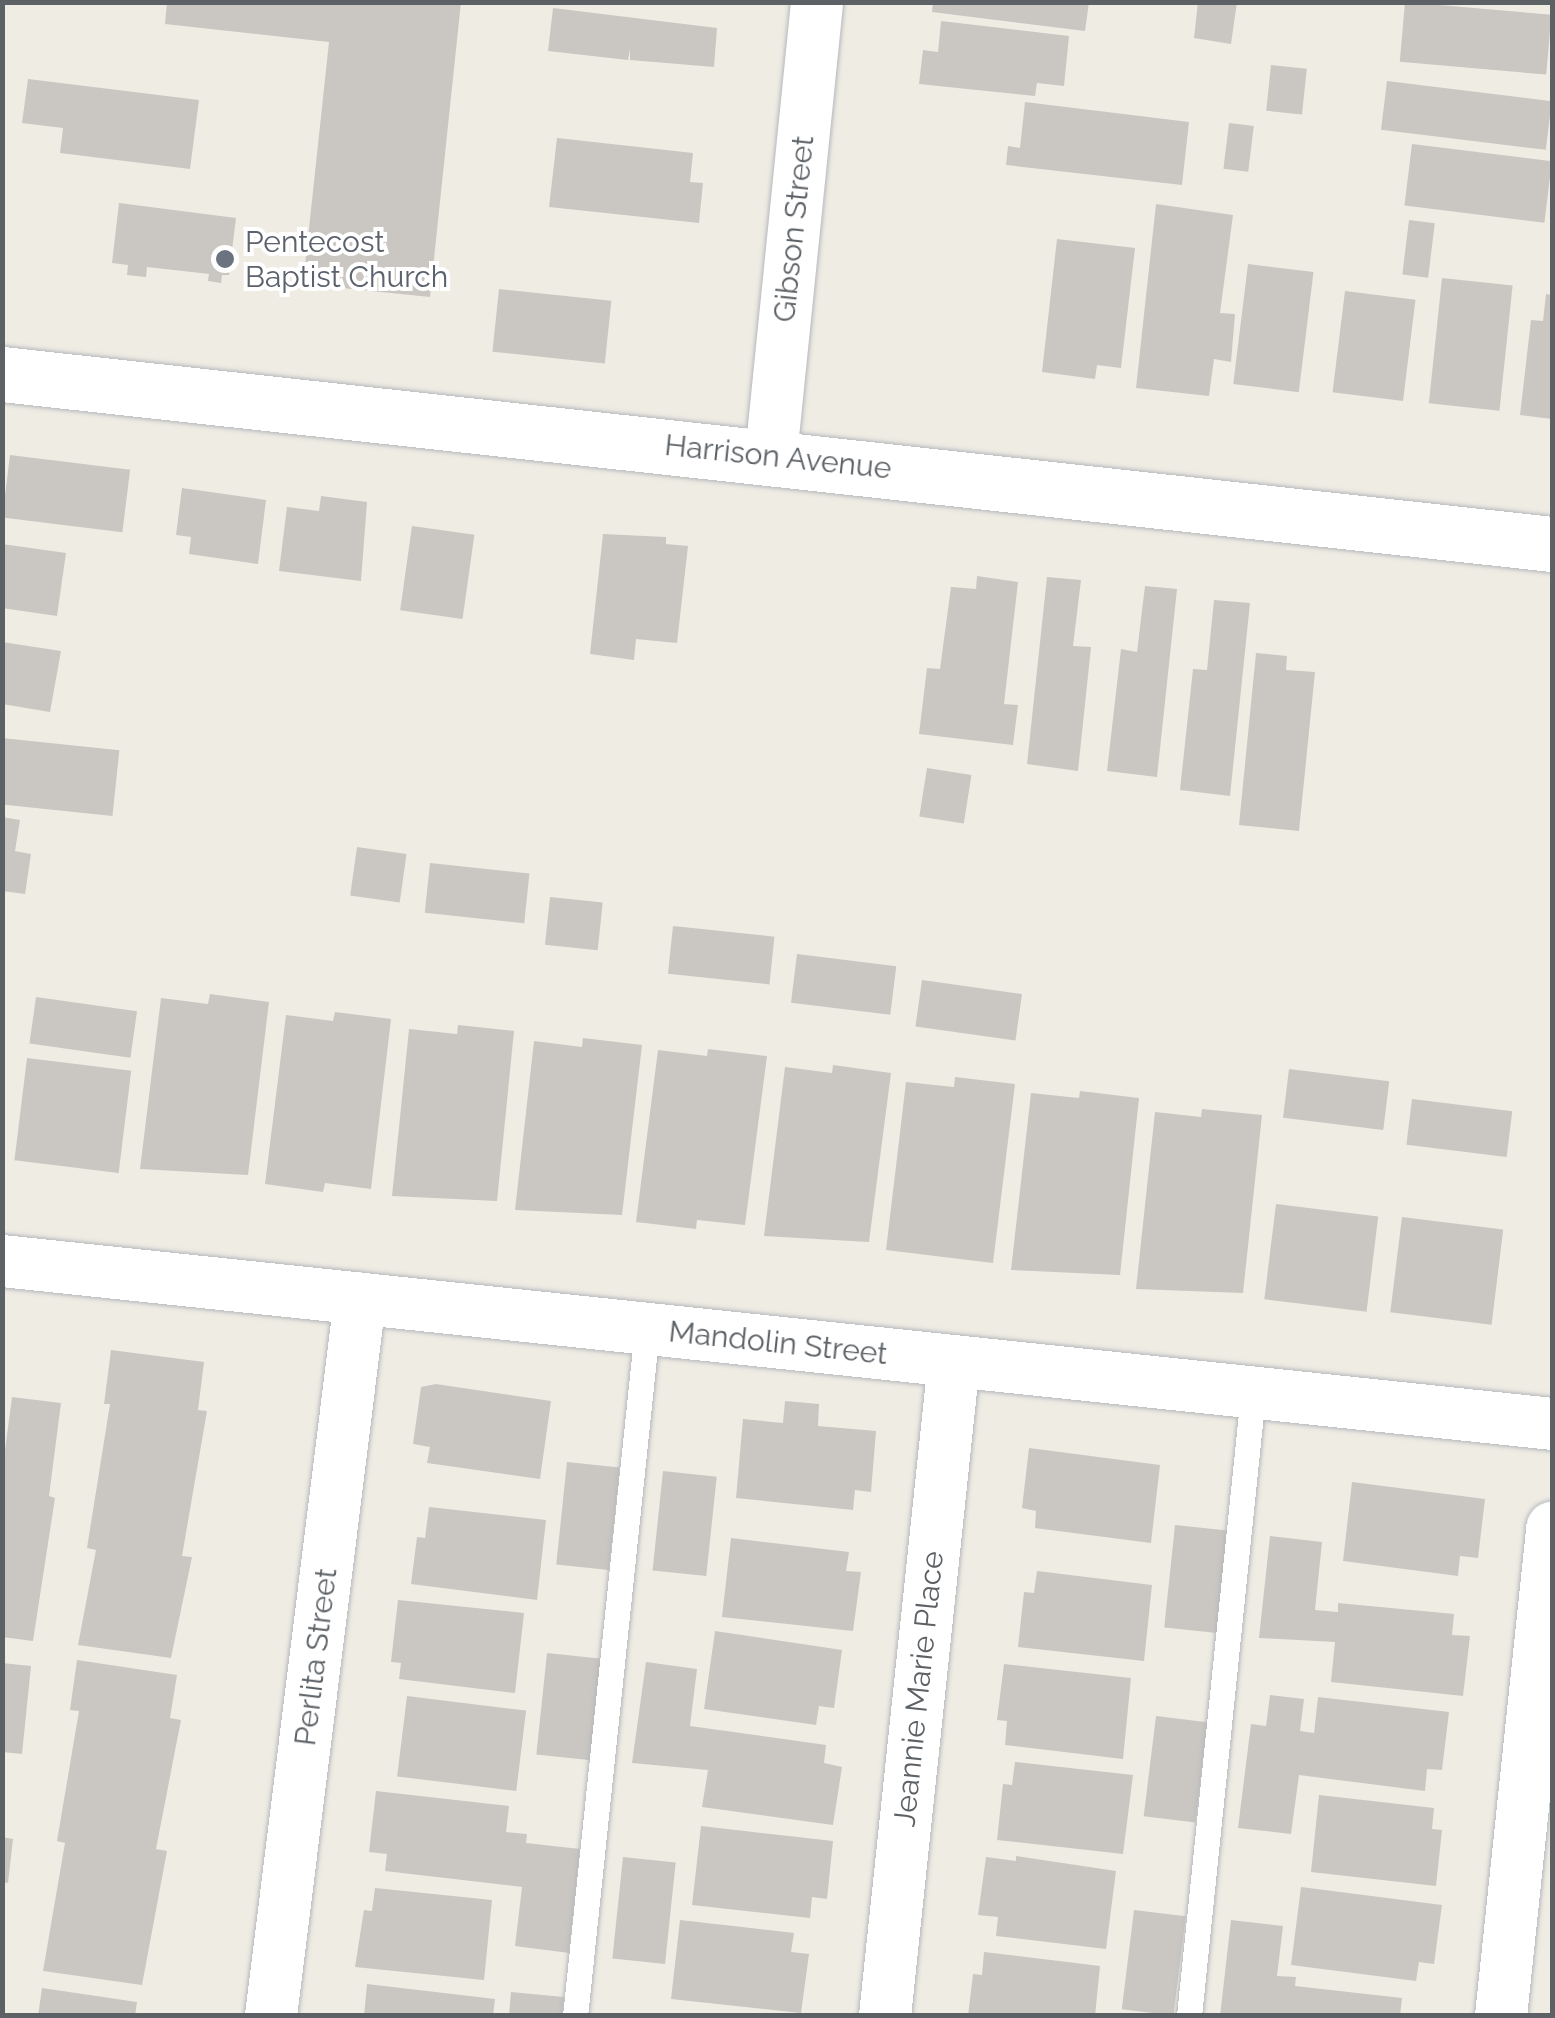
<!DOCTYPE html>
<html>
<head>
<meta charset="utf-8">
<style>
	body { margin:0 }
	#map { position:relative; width:1555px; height:2018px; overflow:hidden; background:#efece4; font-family:Raleway,sans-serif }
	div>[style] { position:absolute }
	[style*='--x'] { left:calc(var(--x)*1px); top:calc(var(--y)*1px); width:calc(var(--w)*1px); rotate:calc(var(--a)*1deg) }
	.building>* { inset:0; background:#cac7c2; transform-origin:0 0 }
	.roads { filter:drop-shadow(0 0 2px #b5b8bc) drop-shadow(0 0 2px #b5b8bc) }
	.service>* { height:25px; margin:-12.5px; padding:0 12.5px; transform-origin:12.5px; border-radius:12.5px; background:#fff }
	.minor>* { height:52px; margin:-26px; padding:0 26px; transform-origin:26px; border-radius:26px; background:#fff }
	.tertiary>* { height:55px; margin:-27.5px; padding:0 27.5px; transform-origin:27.5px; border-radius:27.5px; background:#fff }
	.dots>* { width:28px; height:28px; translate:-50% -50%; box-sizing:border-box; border:5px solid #fff; border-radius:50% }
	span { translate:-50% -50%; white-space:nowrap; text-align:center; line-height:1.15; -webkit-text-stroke:8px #fff; paint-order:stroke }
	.street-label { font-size:30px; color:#5c6166 }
	.worship-label { font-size:30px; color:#5b616d }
	.left { translate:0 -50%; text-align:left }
	.frame { position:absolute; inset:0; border:5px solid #5c6166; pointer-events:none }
</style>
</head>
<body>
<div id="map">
	<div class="building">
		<div style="clip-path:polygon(167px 2px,461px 2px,430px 297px,303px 284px,329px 42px,165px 24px)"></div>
		<div style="clip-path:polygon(933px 2px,1089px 2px,1085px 31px,932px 12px)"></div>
		<div style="clip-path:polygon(1198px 2px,1237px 2px,1231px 44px,1194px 38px)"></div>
		<div style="left:1405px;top:2px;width:147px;height:60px;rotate:5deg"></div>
		<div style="clip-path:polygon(553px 8px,717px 28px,714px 67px,630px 60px,630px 49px,628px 60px,548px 51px)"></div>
		<div style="clip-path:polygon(941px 21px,1069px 36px,1064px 86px,1037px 83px,1035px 96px,919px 84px,923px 50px,938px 52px)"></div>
		<div style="left:1271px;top:65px;width:36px;height:46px;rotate:6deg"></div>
		<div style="clip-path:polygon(28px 79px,199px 100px,190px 169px,60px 153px,63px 128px,22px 123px)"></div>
		<div style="left:1387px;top:81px;width:166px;height:49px;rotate:7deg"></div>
		<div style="clip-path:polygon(1025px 102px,1189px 122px,1182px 185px,1006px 165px,1008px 146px,1020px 148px)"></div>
		<div style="left:1229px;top:123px;width:25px;height:46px;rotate:7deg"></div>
		<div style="clip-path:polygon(557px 138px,693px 153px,690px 182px,703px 183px,699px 223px,549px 207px)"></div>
		<div style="left:1412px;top:144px;width:141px;height:62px;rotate:7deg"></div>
		<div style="clip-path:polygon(119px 203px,236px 218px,229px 275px,222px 275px,221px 283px,208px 281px,209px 274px,147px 267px,146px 277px,127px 275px,128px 265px,112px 263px)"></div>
		<div style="clip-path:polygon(1156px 204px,1233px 215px,1220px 313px,1235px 314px,1231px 362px,1214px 359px,1209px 396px,1136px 388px)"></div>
		<div style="left:1409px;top:220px;width:26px;height:55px;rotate:7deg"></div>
		<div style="clip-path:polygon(1057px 239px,1135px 248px,1121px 368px,1097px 365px,1095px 379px,1042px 372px)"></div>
		<div style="left:1248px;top:264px;width:66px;height:121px;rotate:7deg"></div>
		<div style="left:1442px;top:278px;width:71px;height:126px;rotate:6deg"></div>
		<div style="left:499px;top:289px;width:113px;height:63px;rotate:6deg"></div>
		<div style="left:1345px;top:291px;width:71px;height:102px;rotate:7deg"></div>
		<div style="clip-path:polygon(1546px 294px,1552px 295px,1552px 419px,1520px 415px,1531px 320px,1543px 321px)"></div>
		<div style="left:10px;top:455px;width:121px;height:63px;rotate:7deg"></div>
		<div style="clip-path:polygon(182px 488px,266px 500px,258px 564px,189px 554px,191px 537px,176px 535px)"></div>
		<div style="clip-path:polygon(321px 496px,367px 502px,361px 581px,279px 571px,287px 507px,319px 511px)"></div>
		<div style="left:412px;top:526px;width:63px;height:85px;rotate:8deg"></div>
		<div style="clip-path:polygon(603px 534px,666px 537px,666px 544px,688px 546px,677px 643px,636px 639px,634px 660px,590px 654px)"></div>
		<div style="clip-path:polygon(2px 544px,66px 553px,57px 616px,2px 608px)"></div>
		<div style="clip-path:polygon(977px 576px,1018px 582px,1004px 704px,1018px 705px,1013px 745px,919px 734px,927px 668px,940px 669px,951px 587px,976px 589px)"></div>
		<div style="clip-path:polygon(1047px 577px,1081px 580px,1073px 646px,1091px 647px,1078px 771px,1027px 764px)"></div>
		<div style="clip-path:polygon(1145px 586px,1177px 589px,1157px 777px,1107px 771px,1121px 649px,1137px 652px)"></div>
		<div style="clip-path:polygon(1214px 600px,1250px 603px,1230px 796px,1180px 790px,1193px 669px,1207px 670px)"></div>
		<div style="clip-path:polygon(2px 642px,61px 651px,50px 712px,2px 704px)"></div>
		<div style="clip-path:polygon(1256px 653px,1287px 656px,1286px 670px,1315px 672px,1299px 831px,1239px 825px)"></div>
		<div style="left:2px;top:738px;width:118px;height:66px;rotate:6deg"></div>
		<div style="left:927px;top:768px;width:45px;height:49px;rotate:9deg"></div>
		<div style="clip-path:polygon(2px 817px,20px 820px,15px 851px,31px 854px,25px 894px,2px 891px)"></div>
		<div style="left:357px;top:847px;width:50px;height:49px;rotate:8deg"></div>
		<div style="left:430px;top:863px;width:100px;height:50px;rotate:6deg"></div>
		<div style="left:550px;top:897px;width:53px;height:48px;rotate:6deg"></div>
		<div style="left:673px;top:926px;width:102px;height:48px;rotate:6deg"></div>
		<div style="left:797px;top:954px;width:100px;height:49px;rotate:7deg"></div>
		<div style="left:922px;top:980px;width:101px;height:47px;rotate:8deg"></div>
		<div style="clip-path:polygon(210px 994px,269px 1002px,248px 1175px,140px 1169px,161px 998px,208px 1004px)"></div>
		<div style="left:36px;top:997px;width:102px;height:47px;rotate:8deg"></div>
		<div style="clip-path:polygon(335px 1012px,391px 1019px,371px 1189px,325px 1183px,323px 1192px,265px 1184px,286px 1015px,333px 1021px)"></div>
		<div style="clip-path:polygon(458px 1025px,514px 1031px,497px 1201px,392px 1196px,409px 1029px,457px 1034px)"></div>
		<div style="clip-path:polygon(583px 1038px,642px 1045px,622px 1215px,515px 1210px,534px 1041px,582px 1047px)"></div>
		<div style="clip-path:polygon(708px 1049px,767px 1056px,745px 1225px,697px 1220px,696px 1229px,636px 1222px,658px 1050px,707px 1056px)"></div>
		<div style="left:27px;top:1058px;width:105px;height:103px;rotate:7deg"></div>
		<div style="clip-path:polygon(833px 1065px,891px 1073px,869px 1242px,764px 1236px,785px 1067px,832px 1073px)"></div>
		<div style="left:1289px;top:1069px;width:101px;height:49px;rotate:7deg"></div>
		<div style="clip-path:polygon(955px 1077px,1015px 1084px,993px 1263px,886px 1250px,906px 1082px,954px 1087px)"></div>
		<div style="clip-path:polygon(1080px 1091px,1139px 1098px,1120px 1275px,1011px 1270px,1031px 1093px,1079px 1098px)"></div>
		<div style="left:1412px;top:1099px;width:101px;height:46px;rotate:7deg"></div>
		<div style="clip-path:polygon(1202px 1109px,1262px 1115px,1243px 1293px,1136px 1289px,1155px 1112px,1201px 1117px)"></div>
		<div style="left:1276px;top:1204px;width:103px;height:96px;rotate:7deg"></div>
		<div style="left:1402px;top:1217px;width:102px;height:96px;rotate:7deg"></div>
		<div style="clip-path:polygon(111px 1350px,204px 1362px,198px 1410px,207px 1411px,182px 1556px,192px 1557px,171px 1658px,78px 1645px,96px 1550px,87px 1548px,110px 1404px,104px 1404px)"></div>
		<div style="clip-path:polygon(436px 1384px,551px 1401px,540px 1479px,427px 1463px,430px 1447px,413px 1444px,421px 1387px)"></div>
		<div style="clip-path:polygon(12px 1397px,61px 1403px,49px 1496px,55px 1498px,33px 1641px,2px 1637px,2px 1473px)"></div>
		<div style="clip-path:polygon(785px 1401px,819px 1404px,818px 1426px,876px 1431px,871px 1492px,855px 1490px,853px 1510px,736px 1498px,743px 1419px,783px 1423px)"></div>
		<div style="clip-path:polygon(1029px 1448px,1160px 1465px,1151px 1543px,1035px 1528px,1036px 1511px,1022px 1508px)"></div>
		<div style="left:567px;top:1462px;width:53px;height:103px;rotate:6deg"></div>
		<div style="left:663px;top:1471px;width:54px;height:100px;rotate:6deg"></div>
		<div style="clip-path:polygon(1352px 1482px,1485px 1499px,1478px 1558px,1460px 1556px,1458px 1576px,1343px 1561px)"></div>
		<div style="clip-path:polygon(429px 1507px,546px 1520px,537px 1600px,411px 1584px,417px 1537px,425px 1538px)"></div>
		<div style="left:1175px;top:1525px;width:53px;height:103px;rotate:6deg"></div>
		<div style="clip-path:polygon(1270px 1536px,1322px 1542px,1315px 1610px,1338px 1612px,1338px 1603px,1454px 1614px,1452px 1635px,1470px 1636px,1463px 1696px,1331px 1682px,1335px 1642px,1259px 1638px)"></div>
		<div style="clip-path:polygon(731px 1538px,849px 1552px,846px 1571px,861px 1572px,853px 1631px,722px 1617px)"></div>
		<div style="clip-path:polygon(1037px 1571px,1152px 1585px,1144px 1661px,1018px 1647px,1024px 1592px,1034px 1593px)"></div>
		<div style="clip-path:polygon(398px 1600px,524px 1613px,515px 1693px,399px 1679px,401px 1663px,391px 1662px)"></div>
		<div style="clip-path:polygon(715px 1631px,842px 1650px,834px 1708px,819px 1706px,816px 1725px,704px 1709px)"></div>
		<div style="left:547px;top:1653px;width:55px;height:102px;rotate:6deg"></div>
		<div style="clip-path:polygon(77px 1660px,177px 1675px,170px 1718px,181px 1720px,156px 1849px,167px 1851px,142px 1985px,43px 1971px,65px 1843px,57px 1841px,79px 1711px,70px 1710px)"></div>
		<div style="clip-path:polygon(646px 1662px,697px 1669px,690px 1726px,826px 1745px,824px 1763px,842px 1767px,833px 1825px,702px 1807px,708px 1770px,632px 1763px)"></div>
		<div style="clip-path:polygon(2px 1663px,31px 1666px,22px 1754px,2px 1752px)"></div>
		<div style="clip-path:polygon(1004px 1664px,1131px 1678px,1123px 1759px,1005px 1745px,1007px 1721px,997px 1720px)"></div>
		<div style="clip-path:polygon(1270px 1695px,1304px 1699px,1300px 1731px,1314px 1733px,1318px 1697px,1449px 1712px,1442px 1770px,1427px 1769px,1425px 1791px,1299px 1775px,1291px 1834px,1238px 1828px,1251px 1724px,1266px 1726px)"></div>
		<div style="left:407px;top:1696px;width:120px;height:81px;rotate:7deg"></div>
		<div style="left:1156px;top:1716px;width:52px;height:101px;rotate:7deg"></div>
		<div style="clip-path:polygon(1015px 1762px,1133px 1775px,1123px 1854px,997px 1840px,1003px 1784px,1012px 1785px)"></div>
		<div style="clip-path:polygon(376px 1791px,509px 1806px,506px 1832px,527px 1834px,526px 1843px,580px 1849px,569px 1953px,515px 1946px,522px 1887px,385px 1871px,387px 1854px,369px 1852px)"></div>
		<div style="clip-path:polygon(1319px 1795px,1434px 1808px,1432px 1829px,1442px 1830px,1436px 1886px,1311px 1872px)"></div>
		<div style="clip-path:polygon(701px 1826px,833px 1841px,827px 1899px,812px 1897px,810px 1918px,692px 1905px)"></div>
		<div style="clip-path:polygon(2px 1837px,13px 1839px,8px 1883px,2px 1882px)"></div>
		<div style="clip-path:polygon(1016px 1856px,1116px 1871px,1106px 1949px,996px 1936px,998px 1917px,978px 1915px,986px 1857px,1016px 1861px)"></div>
		<div style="left:623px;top:1857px;width:53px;height:102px;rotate:6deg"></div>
		<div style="clip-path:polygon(1301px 1887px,1442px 1905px,1434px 1964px,1419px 1962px,1416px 1981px,1291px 1965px)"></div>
		<div style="clip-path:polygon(375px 1888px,492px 1900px,484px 1980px,355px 1967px,364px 1910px,372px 1911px)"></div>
		<div style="left:1134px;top:1910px;width:52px;height:100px;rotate:7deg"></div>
		<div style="clip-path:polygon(680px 1920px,794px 1933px,791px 1952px,809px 1954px,801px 2013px,671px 1999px)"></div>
		<div style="clip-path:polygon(1231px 1920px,1283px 1926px,1277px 1976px,1296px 1977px,1295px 1986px,1402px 1998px,1400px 2016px,1220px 2016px)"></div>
		<div style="clip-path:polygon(984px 1952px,1100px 1966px,1095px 2016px,968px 2016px,973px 1974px,982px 1975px)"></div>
		<div style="clip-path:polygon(367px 1984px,495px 1999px,493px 2016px,364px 2016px)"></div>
		<div style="clip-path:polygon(42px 1988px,137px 2002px,135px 2016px,38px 2016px)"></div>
		<div style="clip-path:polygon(511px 1992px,564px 1997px,562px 2016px,509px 2016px)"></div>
	</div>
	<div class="roads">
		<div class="service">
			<div style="--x:575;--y:2016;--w:691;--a:-84.02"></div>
			<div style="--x:1189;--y:2016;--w:626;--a:-84.13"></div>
		</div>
		<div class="minor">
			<div style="--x:771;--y:456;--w:456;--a:-84.2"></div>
			<div style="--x:2;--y:1261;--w:1559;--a:6"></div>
			<div style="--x:271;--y:2016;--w:723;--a:-82.92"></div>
			<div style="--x:885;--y:2016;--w:658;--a:-83.98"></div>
			<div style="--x:1501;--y:2016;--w:491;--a:-84"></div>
		</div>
		<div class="tertiary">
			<div style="--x:2;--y:374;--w:1559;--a:6.26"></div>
		</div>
	</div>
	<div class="dots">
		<div style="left:225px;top:259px;background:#6b7280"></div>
	</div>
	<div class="street-label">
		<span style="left:794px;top:229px;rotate:-84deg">Gibson Street</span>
		<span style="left:778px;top:457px;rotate:6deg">Harrison Avenue</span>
		<span style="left:778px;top:1343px;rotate:6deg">Mandolin Street</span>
		<span style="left:316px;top:1657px;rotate:-83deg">Perlita Street</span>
		<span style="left:919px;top:1689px;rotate:-84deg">Jeannie Marie Place</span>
	</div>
	<div class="worship-label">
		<span class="left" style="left:245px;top:259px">Pentecost<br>Baptist Church</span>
	</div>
	<div class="frame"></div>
</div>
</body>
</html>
